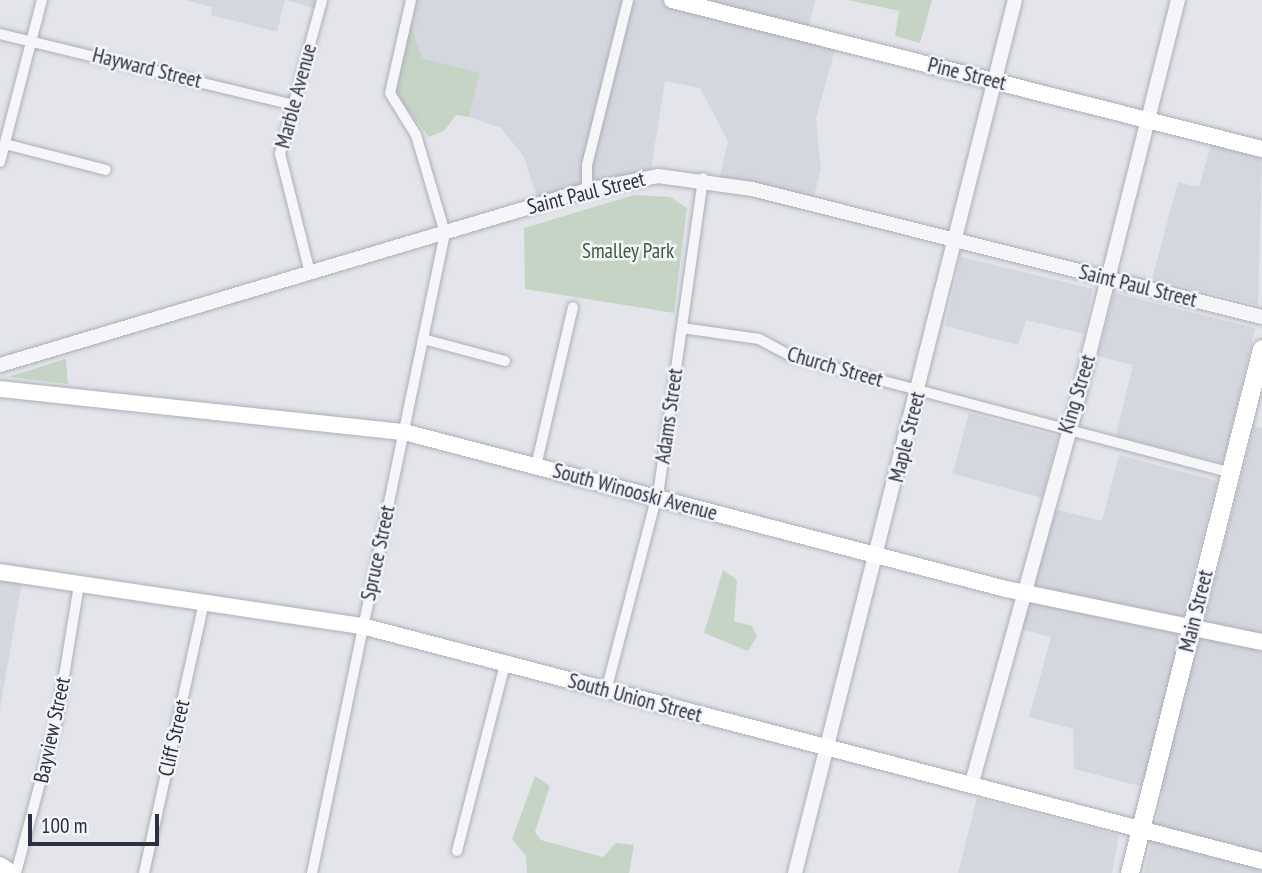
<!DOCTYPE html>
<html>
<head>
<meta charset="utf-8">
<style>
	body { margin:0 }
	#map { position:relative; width:1262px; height:873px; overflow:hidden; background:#e3e5ea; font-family:"PT Sans Narrow",sans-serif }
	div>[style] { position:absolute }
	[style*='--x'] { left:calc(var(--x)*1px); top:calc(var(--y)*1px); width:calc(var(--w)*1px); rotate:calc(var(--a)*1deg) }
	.built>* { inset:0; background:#d5d7df; transform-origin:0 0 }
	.green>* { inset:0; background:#c6d4c5 }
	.roads { filter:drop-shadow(0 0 2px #acafb8) drop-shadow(0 0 2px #acafb8) }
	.minor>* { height:10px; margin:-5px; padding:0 5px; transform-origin:5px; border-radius:5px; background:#f6f6f9 }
	.tertiary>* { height:14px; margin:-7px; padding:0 7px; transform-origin:7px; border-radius:7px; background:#f6f6f9 }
	.secondary>* { height:16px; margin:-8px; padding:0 8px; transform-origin:8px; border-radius:8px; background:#fff }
	.primary>* { height:18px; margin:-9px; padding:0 9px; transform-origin:9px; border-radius:9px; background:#fff }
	span { translate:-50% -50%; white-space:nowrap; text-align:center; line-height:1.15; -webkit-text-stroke:5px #f3f4f8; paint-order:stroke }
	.street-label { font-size:21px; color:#2c3042 }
	.park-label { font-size:21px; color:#3b5d3a }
	.scale { position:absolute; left:28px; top:814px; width:131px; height:32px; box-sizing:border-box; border:4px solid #2c3042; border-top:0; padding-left:9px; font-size:21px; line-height:24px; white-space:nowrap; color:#2c3042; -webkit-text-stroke:5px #f3f4f8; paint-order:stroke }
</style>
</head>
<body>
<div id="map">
	<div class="built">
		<div style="clip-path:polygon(185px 0,316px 0,314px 8px,285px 0,277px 32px,211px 15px,212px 7px)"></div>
		<div style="clip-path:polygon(416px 0,815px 0,809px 27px,839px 35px,816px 118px,821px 169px,810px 212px,717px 189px,728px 141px,700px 88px,665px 81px,649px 182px,541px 211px,524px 157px,501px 128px,469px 117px,479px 73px,422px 58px,410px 22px)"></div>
		<div style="clip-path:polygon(1211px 145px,1262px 158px,1258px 305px,1152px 279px,1178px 182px,1199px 187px)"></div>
		<div style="clip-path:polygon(961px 257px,1093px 289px,1084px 334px,1026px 320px,1018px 345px,945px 326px)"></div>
		<div style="clip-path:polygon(1114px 293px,1255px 328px,1223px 463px,1116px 436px,1133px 365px,1098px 356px)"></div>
		<div style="left:969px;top:413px;width:92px;height:63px;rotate:15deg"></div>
		<div style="clip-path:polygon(1254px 426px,1262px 428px,1262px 873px,1144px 873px,1163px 792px,1074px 769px,1073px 729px,1029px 717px,1051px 637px,1020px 629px,1051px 508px,1102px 521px,1119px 455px,1217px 481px,1183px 614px,1205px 620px)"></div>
		<div style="clip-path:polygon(0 579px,22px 582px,0 709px)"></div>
		<div style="clip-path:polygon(977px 798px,1119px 835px,1112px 873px,958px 873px)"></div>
	</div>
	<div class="green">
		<div style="clip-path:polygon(848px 0,932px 0,920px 43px,895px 36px,899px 11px)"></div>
		<div style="clip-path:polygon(410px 22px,422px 58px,480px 73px,469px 117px,456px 115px,444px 131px,429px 137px,393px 92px)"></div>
		<div style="clip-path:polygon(634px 195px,670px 197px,687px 208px,674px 313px,525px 289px,524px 228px)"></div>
		<div style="clip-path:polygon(66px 359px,68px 384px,8px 377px,65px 359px)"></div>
		<div style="clip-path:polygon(723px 570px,737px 580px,734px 621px,752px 626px,757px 636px,748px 651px,704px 633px)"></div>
		<div style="clip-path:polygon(535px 776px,550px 786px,535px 832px,541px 840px,603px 857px,616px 843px,634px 845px,629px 873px,527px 873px,526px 856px,512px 839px)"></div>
	</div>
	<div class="roads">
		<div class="minor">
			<div style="--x:0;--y:34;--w:302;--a:13.6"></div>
			<div style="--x:5;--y:144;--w:104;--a:14.4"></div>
			<div style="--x:0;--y:162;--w:167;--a:-75.5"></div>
			<div style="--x:587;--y:190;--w:25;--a:-90"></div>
			<div style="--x:587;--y:165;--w:170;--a:-76"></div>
			<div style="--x:310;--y:273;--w:123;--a:-104.1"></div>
			<div style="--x:280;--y:154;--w:160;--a:-74.7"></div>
			<div style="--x:682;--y:328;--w:78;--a:8.1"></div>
			<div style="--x:759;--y:339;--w:38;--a:28"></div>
			<div style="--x:793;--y:357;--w:454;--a:14.8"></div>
			<div style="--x:423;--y:339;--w:85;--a:15"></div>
			<div style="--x:536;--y:466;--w:163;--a:-76.9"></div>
			<div style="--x:606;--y:691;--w:210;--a:-75.4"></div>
			<div style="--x:659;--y:488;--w:313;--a:-81.9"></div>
			<div style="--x:457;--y:851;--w:193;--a:-75.6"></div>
			<div style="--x:16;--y:873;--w:159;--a:-75.1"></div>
			<div style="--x:57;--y:719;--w:137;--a:-80.7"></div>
			<div style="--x:144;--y:873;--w:278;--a:-77.5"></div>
			<div style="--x:312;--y:873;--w:654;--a:-78.26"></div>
			<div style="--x:445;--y:233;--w:102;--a:-106.5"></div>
			<div style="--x:416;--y:135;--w:49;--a:-121.8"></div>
			<div style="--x:390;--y:93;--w:95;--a:-77.3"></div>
		</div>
		<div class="tertiary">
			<div style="--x:0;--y:365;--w:613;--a:-16.6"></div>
			<div style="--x:587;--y:190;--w:72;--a:-11.2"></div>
			<div style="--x:658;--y:176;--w:95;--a:7.9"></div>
			<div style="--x:752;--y:189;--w:526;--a:14.09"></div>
			<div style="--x:971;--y:786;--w:386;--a:-74.5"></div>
			<div style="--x:1074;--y:414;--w:427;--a:-75.9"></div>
			<div style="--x:795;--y:873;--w:900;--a:-75.86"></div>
		</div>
		<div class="secondary">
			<div style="--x:672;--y:0;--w:609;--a:14.17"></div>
			<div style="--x:0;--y:389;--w:406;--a:6.1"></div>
			<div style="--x:404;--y:432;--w:622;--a:14.62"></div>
			<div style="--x:1006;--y:589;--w:261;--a:11.7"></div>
			<div style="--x:0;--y:572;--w:366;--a:8.5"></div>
			<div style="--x:362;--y:626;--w:930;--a:14.63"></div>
		</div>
		<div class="primary">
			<div style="--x:0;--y:866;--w:12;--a:35"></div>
			<div style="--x:1130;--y:873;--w:540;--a:-75.86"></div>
		</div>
	</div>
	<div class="street-label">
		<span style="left:147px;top:68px;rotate:14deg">Hayward Street</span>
		<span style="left:967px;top:74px;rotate:14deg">Pine Street</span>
		<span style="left:296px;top:96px;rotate:-75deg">Marble Avenue</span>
		<span style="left:586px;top:193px;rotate:-14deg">Saint Paul Street</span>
		<span style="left:1138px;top:286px;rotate:14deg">Saint Paul Street</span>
		<span style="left:835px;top:367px;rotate:16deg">Church Street</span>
		<span style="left:1077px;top:394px;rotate:-73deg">King Street</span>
		<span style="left:669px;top:416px;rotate:-82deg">Adams Street</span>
		<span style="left:907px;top:437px;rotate:-76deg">Maple Street</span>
		<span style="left:635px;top:492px;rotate:15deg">South Winooski Avenue</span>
		<span style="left:378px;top:553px;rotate:-78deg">Spruce Street</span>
		<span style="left:1196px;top:611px;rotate:-76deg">Main Street</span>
		<span style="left:635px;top:698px;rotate:15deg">South Union Street</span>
		<span style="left:52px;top:730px;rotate:-78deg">Bayview Street</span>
		<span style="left:174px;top:738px;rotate:-77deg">Cliff Street</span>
	</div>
	<div class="park-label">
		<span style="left:628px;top:251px">Smalley Park</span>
	</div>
	<div class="scale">100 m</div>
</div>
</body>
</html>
